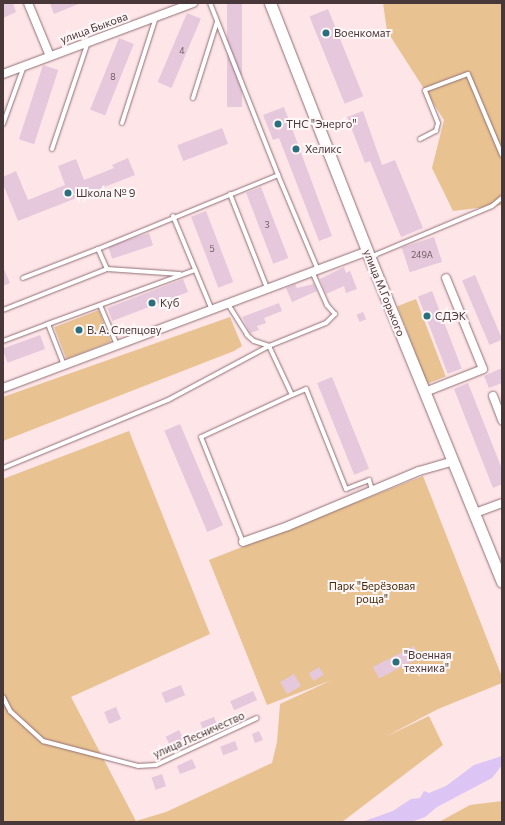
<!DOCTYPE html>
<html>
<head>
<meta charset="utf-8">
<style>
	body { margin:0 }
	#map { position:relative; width:505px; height:825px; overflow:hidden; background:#fde5e8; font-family:Commissioner,sans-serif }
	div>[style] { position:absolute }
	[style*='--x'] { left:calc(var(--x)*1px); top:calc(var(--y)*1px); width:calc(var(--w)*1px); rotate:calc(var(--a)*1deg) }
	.green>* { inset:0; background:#e8c291; transform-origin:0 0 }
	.water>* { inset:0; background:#dcc4f4 }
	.building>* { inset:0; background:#e6c8dc; transform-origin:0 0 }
	.roads { filter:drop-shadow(0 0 1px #916f74) drop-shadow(0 0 1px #916f74) }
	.lane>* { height:4px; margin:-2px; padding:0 2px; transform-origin:2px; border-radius:2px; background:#fff }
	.street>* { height:8px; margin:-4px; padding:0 4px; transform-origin:4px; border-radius:4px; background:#fff }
	.secondary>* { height:11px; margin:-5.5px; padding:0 5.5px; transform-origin:5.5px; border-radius:5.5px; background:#fff }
	.dots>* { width:11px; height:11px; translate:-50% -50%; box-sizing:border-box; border:2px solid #fff7f7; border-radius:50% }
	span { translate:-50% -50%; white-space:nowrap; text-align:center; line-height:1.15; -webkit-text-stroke:4px #fff7f7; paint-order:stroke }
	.number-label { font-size:9px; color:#705c62 }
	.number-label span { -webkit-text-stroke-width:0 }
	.street-label { font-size:11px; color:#48383a }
	.poi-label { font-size:11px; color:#48383a }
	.left { translate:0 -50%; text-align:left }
	.park-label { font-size:11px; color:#432c09 }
	.frame { position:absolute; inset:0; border:4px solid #48383a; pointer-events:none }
</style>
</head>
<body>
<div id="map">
	<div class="green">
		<div style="clip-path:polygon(383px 3px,502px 3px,502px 205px,453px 211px,432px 168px,444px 120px,387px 31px)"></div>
		<div style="left:416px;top:299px;width:83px;height:20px;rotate:69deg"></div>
		<div style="left:99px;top:310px;width:34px;height:48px;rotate:69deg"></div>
		<div style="clip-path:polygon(230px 317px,242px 346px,234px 351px,3px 441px,3px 397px)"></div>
		<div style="clip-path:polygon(129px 431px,210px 634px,71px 697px,136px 821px,166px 812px,272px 763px,277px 742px,280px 704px,332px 680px,267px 705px,209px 560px,423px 476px,502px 677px,502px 683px,438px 709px,385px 737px,429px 716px,443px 745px,342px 822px,3px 822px,3px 479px)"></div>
		<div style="clip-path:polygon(502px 801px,502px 822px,439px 822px,470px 805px)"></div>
	</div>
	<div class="water">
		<div style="clip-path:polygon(502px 756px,502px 765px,492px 778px,437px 807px,425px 817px,411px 822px,362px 822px,393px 811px,411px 799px,420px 798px,424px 791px,429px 793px,446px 786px,474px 765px)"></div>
	</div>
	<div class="building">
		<div style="clip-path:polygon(3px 3px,13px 3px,16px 12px,3px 18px)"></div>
		<div style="clip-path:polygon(50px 3px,81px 3px,54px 14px)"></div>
		<div style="left:227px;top:3px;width:15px;height:104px"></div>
		<div style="left:328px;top:9px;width:94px;height:20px;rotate:68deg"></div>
		<div style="left:187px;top:13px;width:15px;height:75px;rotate:23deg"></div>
		<div style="left:119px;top:38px;width:16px;height:77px;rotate:22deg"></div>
		<div style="left:43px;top:65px;width:16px;height:78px;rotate:18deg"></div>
		<div style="clip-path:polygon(284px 107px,332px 236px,319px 241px,279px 138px,273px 140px,263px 115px)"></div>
		<div style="clip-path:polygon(363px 111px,382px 165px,395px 160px,423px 228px,401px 237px,370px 161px,365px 163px,347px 117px)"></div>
		<div style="left:222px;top:128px;width:17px;height:48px;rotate:69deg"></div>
		<div style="clip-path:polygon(128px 158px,135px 175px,18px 221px,3px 184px,3px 177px,16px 171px,28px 200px,65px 185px,58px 166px,76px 159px,84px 180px,114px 168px,112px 165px)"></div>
		<div style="left:261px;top:187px;width:76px;height:16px;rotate:69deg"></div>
		<div style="left:206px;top:211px;width:76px;height:16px;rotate:69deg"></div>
		<div style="left:149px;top:233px;width:13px;height:43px;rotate:72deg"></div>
		<div style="left:434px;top:237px;width:26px;height:34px;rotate:72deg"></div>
		<div style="clip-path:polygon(3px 267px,10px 283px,3px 286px)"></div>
		<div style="clip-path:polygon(344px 267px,346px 273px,350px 271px,357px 289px,346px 293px,344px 286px,326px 294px,320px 279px)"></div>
		<div style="left:475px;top:275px;width:70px;height:14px;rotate:67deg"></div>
		<div style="left:183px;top:279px;width:14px;height:81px;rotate:69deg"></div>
		<div style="clip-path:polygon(295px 284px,297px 288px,314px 284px,317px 291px,292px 302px,286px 288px)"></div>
		<div style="left:432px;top:291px;width:83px;height:15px;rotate:69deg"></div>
		<div style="clip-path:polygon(279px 303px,282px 311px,264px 318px,266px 323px,257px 326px,259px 330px,250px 333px,242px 317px)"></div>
		<div style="left:363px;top:312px;width:8px;height:7px;rotate:67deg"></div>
		<div style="left:40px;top:335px;width:15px;height:40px;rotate:70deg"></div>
		<div style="clip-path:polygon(502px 368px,502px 383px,489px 388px,484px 376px)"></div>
		<div style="left:332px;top:377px;width:99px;height:16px;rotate:68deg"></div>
		<div style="clip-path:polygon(468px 383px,502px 469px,502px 484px,493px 488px,454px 389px)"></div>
		<div style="left:180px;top:424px;width:110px;height:17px;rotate:67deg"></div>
		<div style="left:414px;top:646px;width:13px;height:46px;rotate:63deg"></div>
		<div style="left:319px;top:667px;width:9px;height:12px;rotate:58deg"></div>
		<div style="left:294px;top:674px;width:14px;height:16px;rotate:60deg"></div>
		<div style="left:181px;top:685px;width:11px;height:21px;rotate:68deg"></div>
		<div style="left:253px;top:691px;width:10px;height:25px;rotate:66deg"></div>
		<div style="left:116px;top:707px;width:13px;height:13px;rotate:67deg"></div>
		<div style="left:214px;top:717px;width:11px;height:15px;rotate:68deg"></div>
		<div style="left:179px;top:730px;width:11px;height:15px;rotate:63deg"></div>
		<div style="clip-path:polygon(259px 731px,263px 740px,255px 743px,252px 734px)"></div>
		<div style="left:235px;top:741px;width:9px;height:16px;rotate:69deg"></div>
		<div style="clip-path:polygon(192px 759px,196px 768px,180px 774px,177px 766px)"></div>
		<div style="left:162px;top:774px;width:13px;height:11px;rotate:72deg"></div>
	</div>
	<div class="roads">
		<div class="lane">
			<div style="--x:210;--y:3;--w:185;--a:68.4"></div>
			<div style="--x:193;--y:98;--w:80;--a:-72.5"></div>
			<div style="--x:122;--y:123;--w:111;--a:-72.2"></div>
			<div style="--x:3;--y:124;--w:62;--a:-70.1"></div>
			<div style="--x:420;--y:139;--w:18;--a:-27"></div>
			<div style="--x:436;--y:131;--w:8;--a:-76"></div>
			<div style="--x:438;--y:123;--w:35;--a:-112"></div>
			<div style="--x:425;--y:90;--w:46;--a:-20.4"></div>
			<div style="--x:468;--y:74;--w:88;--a:67.2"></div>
			<div style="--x:52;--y:149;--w:113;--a:-71.4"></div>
			<div style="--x:230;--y:194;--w:101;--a:68.5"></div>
			<div style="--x:173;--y:216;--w:102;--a:67.5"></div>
			<div style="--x:370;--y:257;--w:132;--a:-22.7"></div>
			<div style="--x:492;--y:206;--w:13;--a:-39"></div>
			<div style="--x:107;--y:269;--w:73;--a:3.9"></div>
			<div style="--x:23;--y:278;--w:80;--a:-21.1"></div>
			<div style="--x:228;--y:304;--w:36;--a:58"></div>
			<div style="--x:247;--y:335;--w:9;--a:41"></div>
			<div style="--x:254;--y:341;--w:16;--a:18"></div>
			<div style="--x:269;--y:346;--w:54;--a:64.9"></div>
			<div style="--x:292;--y:395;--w:100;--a:155.2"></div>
			<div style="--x:201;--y:437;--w:113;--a:68.2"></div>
			<div style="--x:100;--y:305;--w:43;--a:67"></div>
			<div style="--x:3;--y:310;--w:112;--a:-21.5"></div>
			<div style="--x:107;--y:269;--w:22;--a:-114"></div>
			<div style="--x:98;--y:249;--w:195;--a:-22.3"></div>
			<div style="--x:278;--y:175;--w:103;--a:67.2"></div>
			<div style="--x:48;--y:324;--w:157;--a:-20.2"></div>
			<div style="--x:3;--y:341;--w:48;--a:-20.7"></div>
			<div style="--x:48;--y:324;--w:44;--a:68.7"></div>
			<div style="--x:292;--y:395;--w:15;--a:-23"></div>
			<div style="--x:306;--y:389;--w:108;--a:68.2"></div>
			<div style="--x:346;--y:489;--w:25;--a:-21"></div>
			<div style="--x:369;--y:480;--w:9;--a:72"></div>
			<div style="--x:3;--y:468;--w:178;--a:-22.4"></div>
			<div style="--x:168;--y:400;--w:115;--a:-28.1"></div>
			<div style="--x:269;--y:346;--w:61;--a:-22"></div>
			<div style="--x:326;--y:323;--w:13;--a:-45"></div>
			<div style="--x:335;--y:314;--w:12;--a:-132"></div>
			<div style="--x:327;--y:305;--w:36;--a:-114"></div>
			<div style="--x:3;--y:697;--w:16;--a:63"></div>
			<div style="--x:10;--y:711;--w:45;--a:42.3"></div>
			<div style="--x:43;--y:741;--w:98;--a:14.7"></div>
			<div style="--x:138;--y:766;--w:18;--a:-3"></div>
			<div style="--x:156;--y:765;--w:111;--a:-25"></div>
		</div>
		<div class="street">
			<div style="--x:28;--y:3;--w:57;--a:67.5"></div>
			<div style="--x:3;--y:74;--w:203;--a:-20.5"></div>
			<div style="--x:3;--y:388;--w:389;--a:-20.6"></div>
			<div style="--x:425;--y:392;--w:62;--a:-21.6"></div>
			<div style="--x:483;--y:369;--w:98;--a:-112.1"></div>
			<div style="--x:493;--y:396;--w:26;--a:69"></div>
			<div style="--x:475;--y:513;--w:29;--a:-20"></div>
			<div style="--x:243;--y:542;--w:48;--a:-19.6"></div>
			<div style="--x:288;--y:526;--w:142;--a:-22.8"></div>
			<div style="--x:419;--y:471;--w:35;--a:-16"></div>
		</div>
		<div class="secondary">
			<div style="--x:270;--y:3;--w:266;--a:68.6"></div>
			<div style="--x:367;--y:251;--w:357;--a:67.8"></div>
		</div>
	</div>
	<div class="dots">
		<div style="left:326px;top:33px;background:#296f7d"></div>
		<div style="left:278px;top:124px;background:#296f7d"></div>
		<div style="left:296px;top:149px;background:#296f7d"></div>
		<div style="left:68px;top:193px;background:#296f7d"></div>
		<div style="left:152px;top:303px;background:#296f7d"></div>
		<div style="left:427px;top:316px;background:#296f7d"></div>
		<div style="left:79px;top:330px;background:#296f7d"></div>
		<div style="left:396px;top:662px;background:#296f7d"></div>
	</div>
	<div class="number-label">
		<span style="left:182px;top:51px">4</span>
		<span style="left:113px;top:77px">8</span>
		<span style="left:267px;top:225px">3</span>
		<span style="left:212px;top:249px">5</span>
		<span style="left:422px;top:255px">249А</span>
	</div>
	<div class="street-label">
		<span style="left:94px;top:28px;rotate:-20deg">улица Быкова</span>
		<span style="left:384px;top:293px;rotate:68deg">улица М.Горького</span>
		<span style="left:199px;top:735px;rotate:-24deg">улица Лесничество</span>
	</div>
	<div class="poi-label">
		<span class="left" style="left:334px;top:33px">Военкомат</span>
		<span class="left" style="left:286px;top:124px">ТНС "Энерго"</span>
		<span class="left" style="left:305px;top:149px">Хеликс</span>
		<span class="left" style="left:76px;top:193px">Школа № 9</span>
		<span class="left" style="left:160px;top:303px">Куб</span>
		<span class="left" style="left:435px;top:316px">СДЭК</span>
		<span class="left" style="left:87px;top:330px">В. А. Слепцову</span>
		<span class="left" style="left:404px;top:662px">"Военная<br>техника"</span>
	</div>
	<div class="park-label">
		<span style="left:372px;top:593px">Парк "Берёзовая<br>роща"</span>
	</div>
	<div class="frame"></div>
</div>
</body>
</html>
